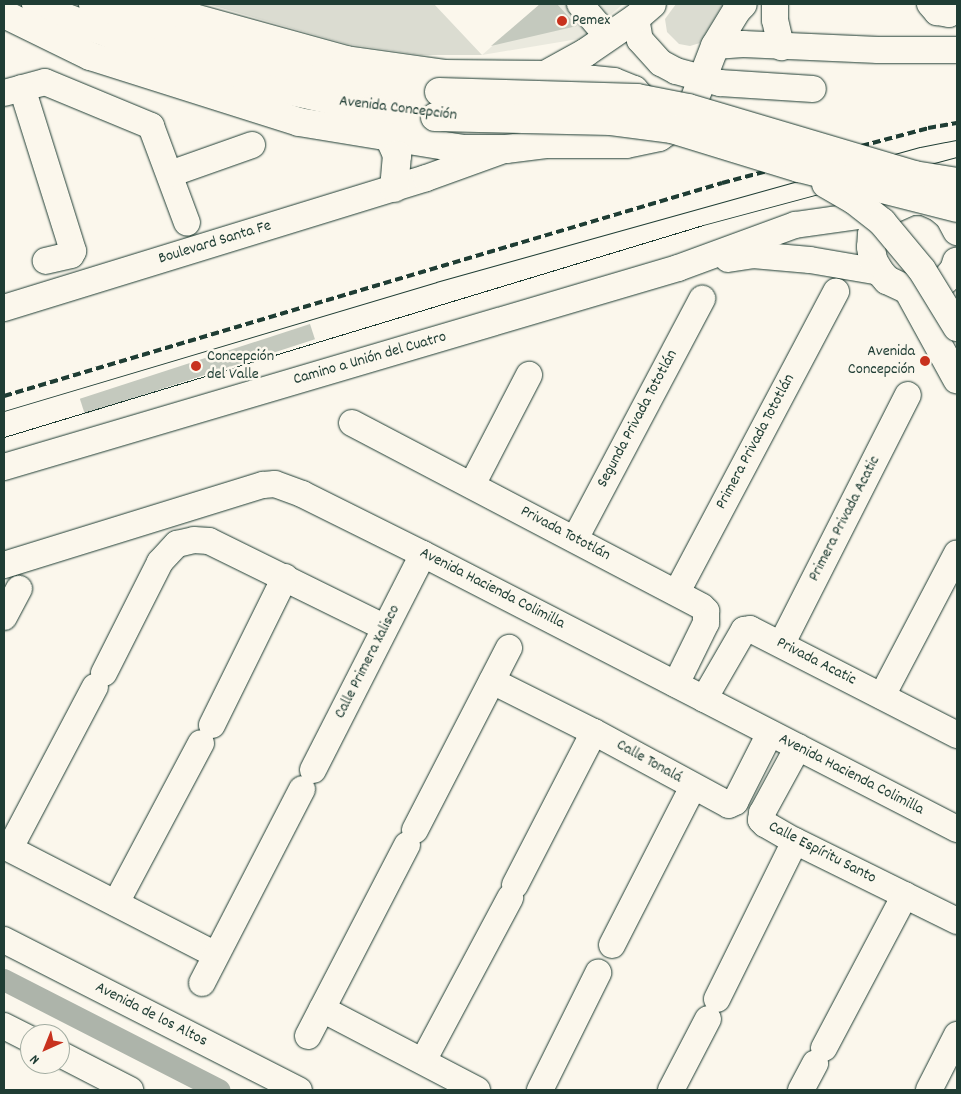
<!DOCTYPE html>
<html>
<head>
<meta charset="utf-8">
<style>
	body { margin:0 }
	#map { position:relative; width:961px; height:1094px; overflow:hidden; background:#fbf7ec; font-family:Dekko,sans-serif }
	div>[style] { position:absolute }
	[style*='--x'] { left:calc(var(--x)*1px); top:calc(var(--y)*1px); width:calc(var(--w)*1px); rotate:calc(var(--a)*1deg) }
	.built>* { inset:0; background:#eae9de }
	.green>* { inset:0; background:#dbdcd1 }
	.canal>* { height:22px; margin:-11px; padding:0 11px; transform-origin:11px; border-radius:11px; background:#adb4aa }
	.building>* { inset:0; background:#c4c9be; transform-origin:0 0 }
	.roads { filter:drop-shadow(0 0 1px #1f3d34) drop-shadow(0 0 1px #1f3d34) }
	.minor>* { height:26px; margin:-13px; padding:0 13px; transform-origin:13px; border-radius:13px; background:#fbf7ec }
	.major>* { height:28px; margin:-14px; padding:0 14px; transform-origin:14px; border-radius:14px; background:#fbf7ec }
	.tram>* { height:1px; margin:-0.5px; padding:0 0.5px; transform-origin:0.5px; border-radius:0.5px; background:#1f3d34 }
	.rail>* { height:4px; margin-top:-2px; transform-origin:0; background:repeating-linear-gradient(90deg,#1f3d34 0 8px,transparent 0 12px) }
	.bridges { filter:drop-shadow(0 0 1px #1f3d34) drop-shadow(0 0 1px #1f3d34) }
	.major-bridge>* { height:28px; margin:-14px; padding:0 14px; transform-origin:14px; border-radius:14px; background:#fbf7ec }
	.dots>* { width:14px; height:14px; translate:-50% -50%; box-sizing:border-box; border:2px solid #fbf7ec; border-radius:50% }
	span { translate:-50% -50%; white-space:nowrap; text-align:center; line-height:1.15; -webkit-text-stroke:5px #fbf7ec; paint-order:stroke }
	.poi-label { font-size:16px; color:#1f3d34 }
	.left { translate:0 -50%; text-align:left }
	.right { translate:-100% -50%; text-align:right }
	.street-label { font-size:16px; color:#1f3d34 }
	.frame { position:absolute; inset:0; border:5px solid #1f3d34; pointer-events:none }
	.north { position:absolute; left:20px; top:1024px; width:50px; height:50px; box-sizing:border-box; background:#fbf7ec; border:1px solid #a3ada2; border-radius:50%; rotate:224deg; font-size:14px; font-weight:700; line-height:20px; text-align:center; color:#1f3d34 }
	.north::after { content:''; display:block; margin:auto; width:18px; height:22px; background:#c8321e; clip-path:polygon(50% 0,100% 100%,50% 72%,0 100%) }
</style>
</head>
<body>
<div id="map">
	<div class="built">
		<div style="clip-path:polygon(540px 4px,623px 4px,584px 38px,482px 55px)"></div>
	</div>
	<div class="green">
		<div style="clip-path:polygon(207px 4px,434px 4px,482px 55px,421px 55px,347px 44px)"></div>
		<div style="clip-path:polygon(676px 4px,723px 4px,700px 43px,690px 46px,679px 44px,667px 32px,665px 19px)"></div>
	</div>
	<div class="canal">
		<div style="--x:4;--y:980;--w:242;--a:27.1"></div>
	</div>
	<div class="building">
		<div style="clip-path:polygon(540px 4px,557px 4px,577px 26px,491px 46px)"></div>
		<div style="left:310px;top:324px;width:16px;height:242px;rotate:72deg"></div>
	</div>
	<div class="roads">
		<div class="minor">
			<div style="--x:580;--y:4;--w:43;--a:49.7"></div>
			<div style="--x:775;--y:4;--w:16;--a:90"></div>
			<div style="--x:775;--y:20;--w:28;--a:77"></div>
			<div style="--x:930;--y:4;--w:11;--a:49"></div>
			<div style="--x:937;--y:12;--w:12;--a:9"></div>
			<div style="--x:949;--y:14;--w:9;--a:-27"></div>
			<div style="--x:636;--y:18;--w:22;--a:80"></div>
			<div style="--x:640;--y:40;--w:31;--a:48"></div>
			<div style="--x:661;--y:63;--w:17;--a:28"></div>
			<div style="--x:676;--y:71;--w:46;--a:15.3"></div>
			<div style="--x:720;--y:83;--w:93;--a:3.7"></div>
			<div style="--x:715;--y:46;--w:28;--a:-4"></div>
			<div style="--x:743;--y:44;--w:135;--a:2.5"></div>
			<div style="--x:878;--y:50;--w:79;--a:0"></div>
			<div style="--x:22;--y:88;--w:171;--a:72.6"></div>
			<div style="--x:73;--y:251;--w:4;--a:117"></div>
			<div style="--x:71;--y:255;--w:26;--a:167"></div>
			<div style="--x:4;--y:93;--w:42;--a:-15"></div>
			<div style="--x:45;--y:82;--w:115;--a:22.5"></div>
			<div style="--x:151;--y:126;--w:103;--a:69.6"></div>
			<div style="--x:170;--y:174;--w:87;--a:-19.5"></div>
			<div style="--x:728;--y:259;--w:25;--a:-9"></div>
			<div style="--x:753;--y:255;--w:57;--a:5"></div>
			<div style="--x:810;--y:260;--w:71;--a:9.7"></div>
			<div style="--x:4;--y:308;--w:442;--a:-17.1"></div>
			<div style="--x:426;--y:178;--w:80;--a:-19.8"></div>
			<div style="--x:352;--y:423;--w:395;--a:27.7"></div>
			<div style="--x:702;--y:607;--w:6;--a:45"></div>
			<div style="--x:706;--y:611;--w:12;--a:90"></div>
			<div style="--x:706;--y:623;--w:68;--a:116.2"></div>
			<div style="--x:4;--y:467;--w:703;--a:-16.45"></div>
			<div style="--x:678;--y:268;--w:125;--a:-20.2"></div>
			<div style="--x:795;--y:225;--w:92;--a:-8.1"></div>
			<div style="--x:472;--y:485;--w:124;--a:-62.6"></div>
			<div style="--x:575;--y:539;--w:272;--a:-62.1"></div>
			<div style="--x:4;--y:565;--w:271;--a:-17.2"></div>
			<div style="--x:263;--y:485;--w:12;--a:-5"></div>
			<div style="--x:275;--y:484;--w:29;--a:20"></div>
			<div style="--x:302;--y:494;--w:135;--a:26.4"></div>
			<div style="--x:423;--y:554;--w:601;--a:27.25"></div>
			<div style="--x:677;--y:592;--w:340;--a:-62.1"></div>
			<div style="--x:4;--y:617;--w:32;--a:-62"></div>
			<div style="--x:782;--y:643;--w:278;--a:-63.1"></div>
			<div style="--x:104;--y:673;--w:124;--a:-63.2"></div>
			<div style="--x:160;--y:562;--w:25;--a:-47"></div>
			<div style="--x:177;--y:544;--w:17;--a:-13"></div>
			<div style="--x:194;--y:540;--w:15;--a:4"></div>
			<div style="--x:209;--y:541;--w:195;--a:26.2"></div>
			<div style="--x:492;--y:681;--w:114;--a:26.6"></div>
			<div style="--x:594;--y:732;--w:153;--a:28.4"></div>
			<div style="--x:729;--y:805;--w:7;--a:-27"></div>
			<div style="--x:735;--y:802;--w:77;--a:-63.1"></div>
			<div style="--x:882;--y:696;--w:161;--a:-62.3"></div>
			<div style="--x:704;--y:699;--w:80;--a:-59.9"></div>
			<div style="--x:744;--y:630;--w:6;--a:-9"></div>
			<div style="--x:750;--y:629;--w:233;--a:27.1"></div>
			<div style="--x:212;--y:725;--w:165;--a:-63.7"></div>
			<div style="--x:798;--y:747;--w:75;--a:118.6"></div>
			<div style="--x:762;--y:813;--w:7;--a:98"></div>
			<div style="--x:761;--y:820;--w:6;--a:45"></div>
			<div style="--x:765;--y:824;--w:34;--a:30"></div>
			<div style="--x:795;--y:841;--w:181;--a:26.3"></div>
			<div style="--x:313;--y:770;--w:242;--a:-63"></div>
			<div style="--x:415;--y:830;--w:205;--a:-62.7"></div>
			<div style="--x:4;--y:846;--w:238;--a:27.2"></div>
			<div style="--x:10;--y:848;--w:182;--a:-62.2"></div>
			<div style="--x:515;--y:885;--w:172;--a:-62.7"></div>
			<div style="--x:116;--y:903;--w:181;--a:-62"></div>
			<div style="--x:4;--y:940;--w:331;--a:27"></div>
			<div style="--x:612;--y:945;--w:178;--a:-62.9"></div>
			<div style="--x:202;--y:983;--w:218;--a:-62.7"></div>
			<div style="--x:717;--y:999;--w:176;--a:-63.7"></div>
			<div style="--x:322;--y:1009;--w:175;--a:27.6"></div>
			<div style="--x:4;--y:1026;--w:29;--a:27"></div>
			<div style="--x:308;--y:1036;--w:215;--a:-62.6"></div>
			<div style="--x:824;--y:1048;--w:173;--a:-62.1"></div>
			<div style="--x:60;--y:1054;--w:79;--a:27.2"></div>
			<div style="--x:423;--y:1061;--w:185;--a:-61.9"></div>
			<div style="--x:540;--y:1090;--w:131;--a:-63.6"></div>
			<div style="--x:671;--y:1090;--w:80;--a:-62.5"></div>
			<div style="--x:801;--y:1090;--w:30;--a:-62"></div>
			<div style="--x:929;--y:1090;--w:62;--a:-63"></div>
		</div>
		<div class="major">
			<div style="--x:36;--y:4;--w:22;--a:27"></div>
			<div style="--x:56;--y:14;--w:125;--a:20.2"></div>
			<div style="--x:173;--y:57;--w:114;--a:16.4"></div>
			<div style="--x:282;--y:89;--w:97;--a:12.5"></div>
			<div style="--x:377;--y:110;--w:58;--a:6.9"></div>
			<div style="--x:93;--y:4;--w:173;--a:18.2"></div>
			<div style="--x:257;--y:58;--w:112;--a:12.9"></div>
			<div style="--x:366;--y:83;--w:74;--a:7"></div>
			<div style="--x:153;--y:4;--w:43;--a:18.9"></div>
			<div style="--x:194;--y:18;--w:158;--a:15.4"></div>
			<div style="--x:346;--y:60;--w:99;--a:8.1"></div>
			<div style="--x:444;--y:74;--w:101;--a:0.6"></div>
			<div style="--x:545;--y:75;--w:69;--a:5.8"></div>
			<div style="--x:614;--y:82;--w:22;--a:22"></div>
			<div style="--x:634;--y:90;--w:21;--a:47"></div>
			<div style="--x:4;--y:14;--w:96;--a:26"></div>
			<div style="--x:90;--y:56;--w:219;--a:17.5"></div>
			<div style="--x:299;--y:122;--w:167;--a:9.3"></div>
			<div style="--x:464;--y:149;--w:42;--a:0"></div>
			<div style="--x:506;--y:149;--w:40;--a:-7.1"></div>
			<div style="--x:546;--y:144;--w:80;--a:0"></div>
			<div style="--x:626;--y:144;--w:34;--a:-12"></div>
			<div style="--x:659;--y:137;--w:24;--a:-33"></div>
			<div style="--x:679;--y:124;--w:25;--a:-56"></div>
			<div style="--x:693;--y:103;--w:61;--a:-68.9"></div>
			<div style="--x:715;--y:46;--w:42;--a:-58.6"></div>
			<div style="--x:737;--y:10;--w:8;--a:-45"></div>
			<div style="--x:545;--y:75;--w:46;--a:-28.8"></div>
			<div style="--x:585;--y:53;--w:62;--a:-34.5"></div>
			<div style="--x:636;--y:18;--w:21;--a:-41"></div>
			<div style="--x:389;--y:137;--w:20;--a:66"></div>
			<div style="--x:397;--y:155;--w:33;--a:95"></div>
			<div style="--x:957;--y:231;--w:17;--a:-118"></div>
			<div style="--x:949;--y:216;--w:14;--a:-141"></div>
			<div style="--x:938;--y:207;--w:15;--a:-157"></div>
			<div style="--x:924;--y:201;--w:13;--a:180"></div>
			<div style="--x:911;--y:201;--w:27;--a:156"></div>
			<div style="--x:886;--y:212;--w:14;--a:129"></div>
			<div style="--x:877;--y:223;--w:12;--a:114"></div>
			<div style="--x:872;--y:234;--w:13;--a:94"></div>
			<div style="--x:871;--y:247;--w:13;--a:81"></div>
			<div style="--x:873;--y:260;--w:14;--a:60"></div>
			<div style="--x:880;--y:272;--w:11;--a:49"></div>
			<div style="--x:887;--y:280;--w:23;--a:25"></div>
			<div style="--x:908;--y:290;--w:14;--a:0"></div>
			<div style="--x:922;--y:290;--w:13;--a:-18"></div>
			<div style="--x:934;--y:286;--w:13;--a:-29"></div>
			<div style="--x:945;--y:280;--w:13;--a:-48"></div>
			<div style="--x:954;--y:270;--w:9;--a:-72"></div>
			<div style="--x:908;--y:290;--w:102;--a:61.2"></div>
		</div>
	</div>
	<div class="tram">
		<div style="--x:4;--y:411;--w:451;--a:-16.6"></div>
		<div style="--x:436;--y:282;--w:502;--a:-15.59"></div>
		<div style="--x:920;--y:147;--w:38;--a:-11"></div>
		<div style="--x:4;--y:437;--w:730;--a:-16.87"></div>
		<div style="--x:703;--y:225;--w:263;--a:-15"></div>
	</div>
	<div class="rail">
		<div style="--x:4;--y:396;--w:749;--a:-16.52"></div>
		<div style="--x:722;--y:183;--w:213;--a:-14.9"></div>
		<div style="--x:928;--y:128;--w:29;--a:-10"></div>
	</div>
	<div class="bridges">
		<div class="major-bridge">
			<div style="--x:439;--y:92;--w:198;--a:1.7"></div>
			<div style="--x:637;--y:98;--w:52;--a:11.1"></div>
			<div style="--x:688;--y:108;--w:236;--a:16.5"></div>
			<div style="--x:914;--y:175;--w:44;--a:9.2"></div>
			<div style="--x:435;--y:117;--w:176;--a:1.3"></div>
			<div style="--x:611;--y:121;--w:62;--a:7.5"></div>
			<div style="--x:672;--y:129;--w:133;--a:17.1"></div>
			<div style="--x:799;--y:168;--w:163;--a:14.2"></div>
			<div style="--x:826;--y:184;--w:32;--a:30"></div>
			<div style="--x:854;--y:200;--w:36;--a:38"></div>
			<div style="--x:882;--y:222;--w:62;--a:50.2"></div>
			<div style="--x:922;--y:270;--w:67;--a:58.4"></div>
		</div>
	</div>
	<div class="dots">
		<div style="left:562px;top:21px;background:#c8321e"></div>
		<div style="left:925px;top:361px;background:#c8321e"></div>
		<div style="left:196px;top:366px;background:#c8321e"></div>
	</div>
	<div class="poi-label">
		<span class="left" style="left:572px;top:21px">Pemex</span>
		<span class="right" style="left:915px;top:361px">Avenida<br>Concepción</span>
		<span class="left" style="left:207px;top:366px">Concepción<br>del Valle</span>
	</div>
	<div class="street-label">
		<span style="left:398px;top:109px;rotate:7deg">Avenida Concepción</span>
		<span style="left:215px;top:243px;rotate:-17deg">Boulevard Santa Fe</span>
		<span style="left:370px;top:359px;rotate:-16deg">Camino a Unión del Cuatro</span>
		<span style="left:638px;top:419px;rotate:-62deg">Segunda Privada Tototlán</span>
		<span style="left:756px;top:442px;rotate:-62deg">Primera Privada Tototlán</span>
		<span style="left:845px;top:519px;rotate:-63deg">Primera Privada Acatic</span>
		<span style="left:565px;top:534px;rotate:28deg">Privada Tototlán</span>
		<span style="left:492px;top:589px;rotate:27deg">Avenida Hacienda Colimilla</span>
		<span style="left:368px;top:662px;rotate:-63deg">Calle Primera Xalisco</span>
		<span style="left:816px;top:662px;rotate:27deg">Privada Acatic</span>
		<span style="left:649px;top:762px;rotate:29deg">Calle Tonalá</span>
		<span style="left:851px;top:775px;rotate:27deg">Avenida Hacienda Colimilla</span>
		<span style="left:822px;top:853px;rotate:27deg">Calle Espíritu Santo</span>
		<span style="left:151px;top:1015px;rotate:27deg">Avenida de los Altos</span>
	</div>
	<div class="frame"></div>
	<div class="north">N</div>
</div>
</body>
</html>
